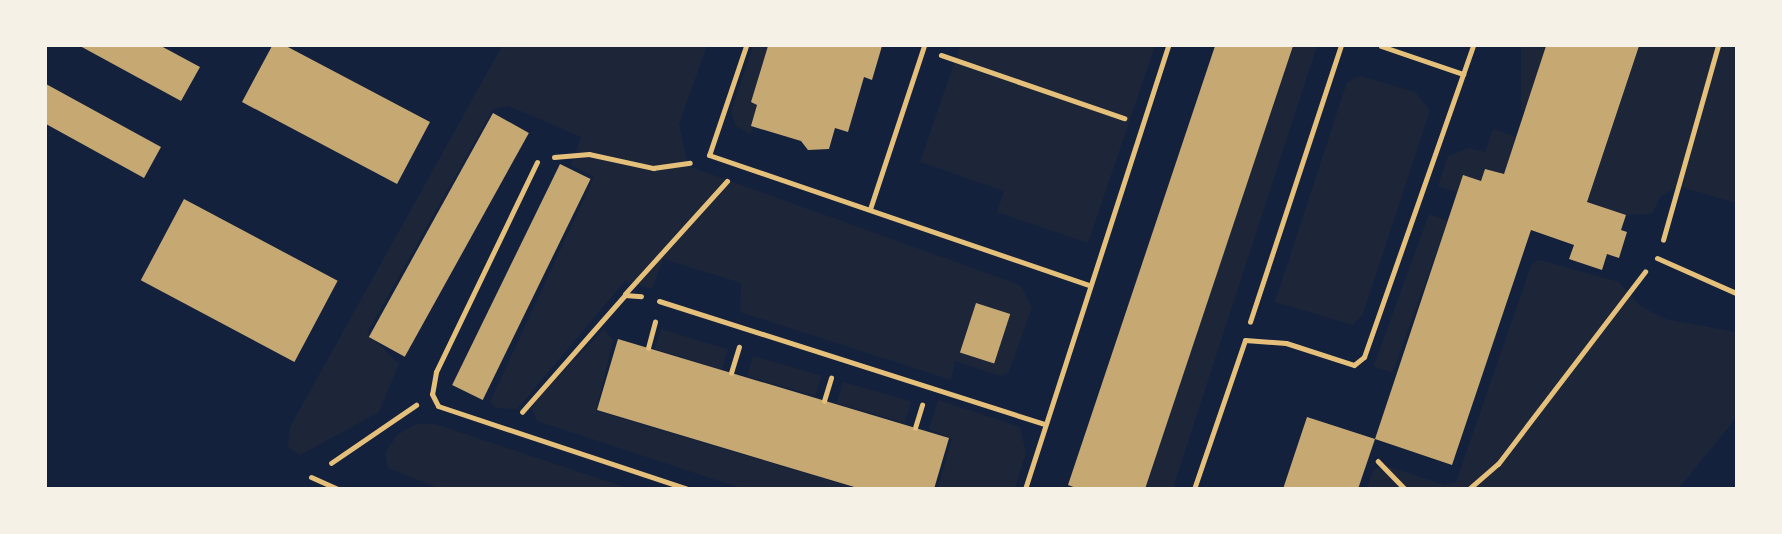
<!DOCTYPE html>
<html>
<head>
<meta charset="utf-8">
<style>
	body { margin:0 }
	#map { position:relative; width:1782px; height:534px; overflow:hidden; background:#14213d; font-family:"PT Sans",sans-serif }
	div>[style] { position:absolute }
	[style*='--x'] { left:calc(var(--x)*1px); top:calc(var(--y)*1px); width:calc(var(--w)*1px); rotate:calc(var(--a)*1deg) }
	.green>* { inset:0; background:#1d2539; transform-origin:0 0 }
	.building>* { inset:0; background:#c6a872; transform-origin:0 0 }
	.path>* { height:4.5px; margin:-2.25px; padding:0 2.25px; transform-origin:2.25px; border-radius:2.25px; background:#e5c07b }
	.service>* { height:5px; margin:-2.5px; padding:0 2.5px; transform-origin:2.5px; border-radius:2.5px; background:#e5c07b }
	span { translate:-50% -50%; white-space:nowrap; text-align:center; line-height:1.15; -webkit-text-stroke:5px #f6f1e7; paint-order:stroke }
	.frame { position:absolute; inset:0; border:47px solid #f6f1e7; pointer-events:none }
</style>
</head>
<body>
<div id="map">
	<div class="green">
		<div style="clip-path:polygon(502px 46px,707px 46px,679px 124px,688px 166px,1020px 285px,1032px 307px,1009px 372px,1001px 376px,955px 361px,951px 380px,740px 312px,741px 283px,663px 259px,652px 289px,625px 281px,517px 409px,496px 408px,490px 402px,594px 177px,571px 165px,581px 137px,509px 106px,493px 109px,367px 333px,399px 364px,379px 412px,300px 455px,288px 447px,290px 427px)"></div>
		<div style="clip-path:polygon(753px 46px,768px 46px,751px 102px,757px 105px,751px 134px,736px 126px,731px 112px)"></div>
		<div style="clip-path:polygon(960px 46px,1155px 46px,1088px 243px,997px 212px,1004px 191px,920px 162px)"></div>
		<div style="clip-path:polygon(1293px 46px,1317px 46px,1173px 488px,1145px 489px)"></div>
		<div style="left:1521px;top:46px;width:25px;height:64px"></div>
		<div style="clip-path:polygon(1639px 46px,1736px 46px,1736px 203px,1678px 186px,1661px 196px,1652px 214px,1626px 215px,1587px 202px)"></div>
		<div style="clip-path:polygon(1360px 76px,1415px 92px,1430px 110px,1363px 314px,1353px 325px,1275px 302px,1347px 82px)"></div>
		<div style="clip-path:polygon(1493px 129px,1516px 137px,1504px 174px,1485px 169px,1481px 181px,1463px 176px,1457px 192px,1438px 186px,1448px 156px,1469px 148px,1485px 152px)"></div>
		<div style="left:1429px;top:214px;width:20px;height:162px;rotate:20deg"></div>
		<div style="clip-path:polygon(1540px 260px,1619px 282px,1640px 306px,1665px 319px,1736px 332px,1736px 418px,1679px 488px,1367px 489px,1373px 470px,1384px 465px,1445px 485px,1456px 482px,1532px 263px)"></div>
		<div style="clip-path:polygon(604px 329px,613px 340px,596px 411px,855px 488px,741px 488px,537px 421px,532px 408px,539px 396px)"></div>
		<div style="left:661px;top:329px;width:70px;height:21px;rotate:17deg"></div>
		<div style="left:753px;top:356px;width:71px;height:21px;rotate:16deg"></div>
		<div style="left:843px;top:382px;width:71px;height:22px;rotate:16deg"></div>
		<div style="clip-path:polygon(938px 400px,1020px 427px,1026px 453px,1015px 488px,938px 488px,952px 439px,929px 429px)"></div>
		<div style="clip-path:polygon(416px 424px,435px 424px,627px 488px,438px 488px,388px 468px,385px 453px,397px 435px)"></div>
	</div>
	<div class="building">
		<div style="clip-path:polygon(80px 46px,161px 46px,200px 67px,181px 101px)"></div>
		<div style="clip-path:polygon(272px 46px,286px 46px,430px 122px,397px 184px,242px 102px)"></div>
		<div style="clip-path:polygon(768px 46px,882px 46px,872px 80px,864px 77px,848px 132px,835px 128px,829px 149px,808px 150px,801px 141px,751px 126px,757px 105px,751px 102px)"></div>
		<div style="clip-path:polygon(1215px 46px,1293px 46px,1145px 489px,1079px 489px,1068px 485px)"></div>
		<div style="clip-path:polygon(1546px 46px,1639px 46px,1587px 202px,1626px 215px,1621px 230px,1627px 232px,1619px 258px,1607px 254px,1602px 270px,1569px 259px,1574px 245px,1531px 230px,1452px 465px,1375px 439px,1463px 175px,1481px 181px,1485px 169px,1504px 174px)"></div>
		<div style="clip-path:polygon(46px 84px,161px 147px,144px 178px,46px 124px)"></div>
		<div style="left:493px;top:113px;width:41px;height:256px;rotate:29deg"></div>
		<div style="left:560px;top:164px;width:34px;height:246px;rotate:26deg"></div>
		<div style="left:184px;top:199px;width:174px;height:92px;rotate:28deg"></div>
		<div style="left:976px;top:303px;width:36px;height:52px;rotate:18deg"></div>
		<div style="clip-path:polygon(618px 339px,949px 438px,934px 489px,861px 489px,597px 410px)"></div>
		<div style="clip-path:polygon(1307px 417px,1375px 439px,1358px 489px,1283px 489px)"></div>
	</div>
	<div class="path">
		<div style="--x:941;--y:55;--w:194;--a:19"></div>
		<div style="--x:554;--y:157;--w:35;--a:-5"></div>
		<div style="--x:589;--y:154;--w:66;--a:12.3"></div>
		<div style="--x:653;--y:168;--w:37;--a:-8"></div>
		<div style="--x:1663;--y:240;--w:202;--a:-74.2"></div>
		<div style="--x:625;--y:294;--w:152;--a:-47.9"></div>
		<div style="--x:1250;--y:322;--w:291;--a:-71.8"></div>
		<div style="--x:648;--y:348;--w:27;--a:-75"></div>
		<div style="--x:731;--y:373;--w:27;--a:-73"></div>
		<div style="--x:824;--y:401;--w:24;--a:-73"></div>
		<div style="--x:522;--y:412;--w:156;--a:-48.6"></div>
		<div style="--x:625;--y:295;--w:16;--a:4"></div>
		<div style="--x:915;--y:428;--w:24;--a:-73"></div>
		<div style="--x:1378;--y:461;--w:39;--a:46"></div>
		<div style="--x:331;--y:463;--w:103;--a:-34.3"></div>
		<div style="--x:1469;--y:489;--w:38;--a:-41"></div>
		<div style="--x:1498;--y:464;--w:242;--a:-52.6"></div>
	</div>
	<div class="service">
		<div style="--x:746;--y:46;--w:115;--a:108.7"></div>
		<div style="--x:709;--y:155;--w:401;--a:18.9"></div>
		<div style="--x:1381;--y:46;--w:87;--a:18.9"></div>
		<div style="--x:537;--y:162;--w:233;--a:115.7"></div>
		<div style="--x:436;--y:372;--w:22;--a:100"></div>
		<div style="--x:432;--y:394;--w:13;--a:63"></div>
		<div style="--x:438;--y:406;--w:262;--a:18.4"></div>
		<div style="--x:870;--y:209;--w:172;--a:-71.7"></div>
		<div style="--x:1657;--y:258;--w:86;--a:23.9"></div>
		<div style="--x:659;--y:301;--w:405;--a:17.7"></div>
		<div style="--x:311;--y:477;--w:30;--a:24"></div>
		<div style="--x:1025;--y:489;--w:466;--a:-72.1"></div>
		<div style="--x:1194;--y:489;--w:157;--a:-71.1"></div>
		<div style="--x:1245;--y:340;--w:41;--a:4.2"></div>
		<div style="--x:1286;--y:343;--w:71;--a:17.9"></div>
		<div style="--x:1354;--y:365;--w:13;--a:-39"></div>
		<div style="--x:1364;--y:357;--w:330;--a:-70.7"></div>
	</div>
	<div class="frame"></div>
</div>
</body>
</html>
